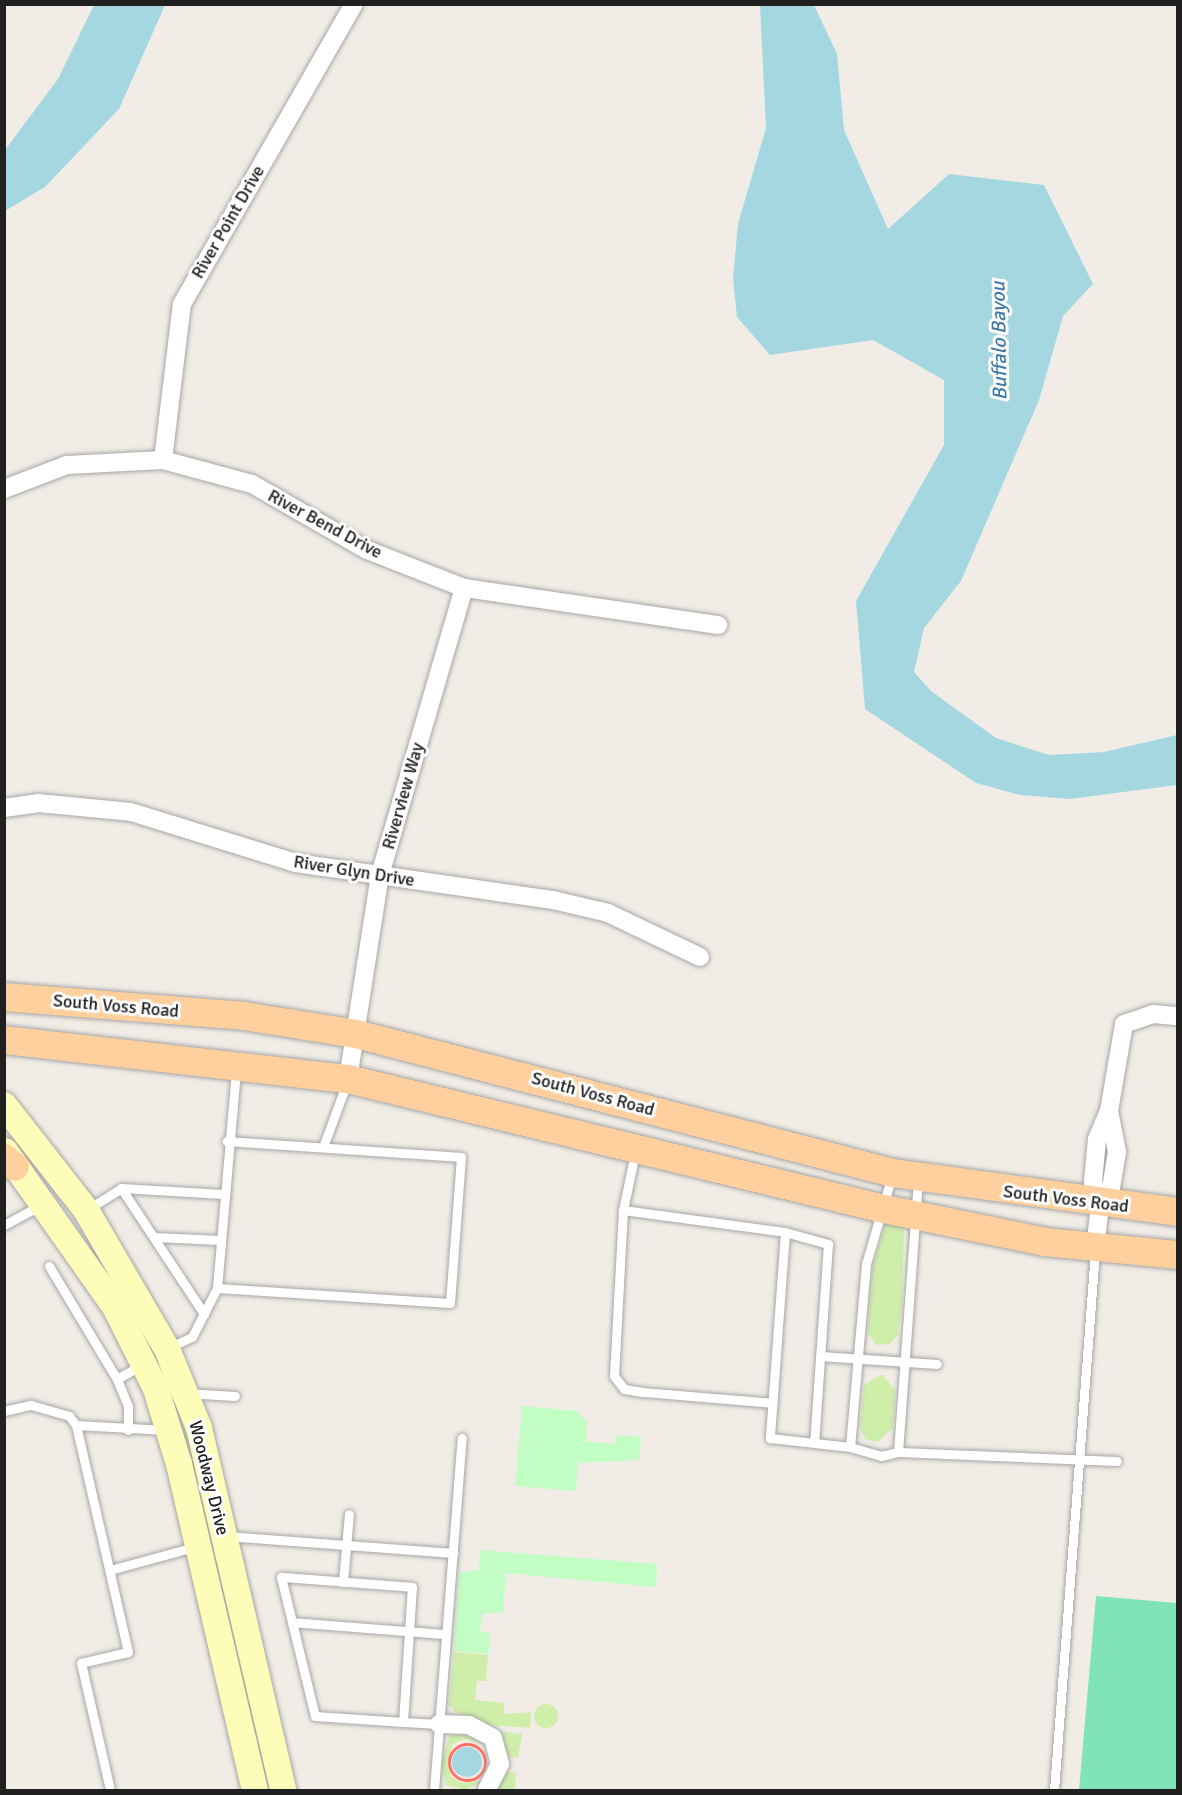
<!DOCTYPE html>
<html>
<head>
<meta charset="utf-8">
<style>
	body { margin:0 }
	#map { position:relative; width:1182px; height:1795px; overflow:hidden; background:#f1ede6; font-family:Signika,sans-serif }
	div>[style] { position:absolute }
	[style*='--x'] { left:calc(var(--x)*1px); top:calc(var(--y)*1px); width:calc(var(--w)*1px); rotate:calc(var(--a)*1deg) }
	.grass>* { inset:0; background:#cfeeaa }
	.round { border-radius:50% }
	.park>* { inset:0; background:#c2fdc4 }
	.pitch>* { inset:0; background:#81e4b8 }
	.water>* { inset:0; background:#a5d7e1 }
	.path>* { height:3px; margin-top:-1.5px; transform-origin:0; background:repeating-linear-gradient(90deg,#ff716a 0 3px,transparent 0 6px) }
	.path>.ring { margin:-1.5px; padding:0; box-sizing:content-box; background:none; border:3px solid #ff716a; border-radius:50% }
	.roads { filter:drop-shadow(0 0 2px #a7a7a7) drop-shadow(0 0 2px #a7a7a7) }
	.lane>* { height:9px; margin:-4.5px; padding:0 4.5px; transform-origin:4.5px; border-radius:4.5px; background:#fff }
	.street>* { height:18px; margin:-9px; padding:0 9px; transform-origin:9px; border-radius:9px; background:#fff }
	.secondary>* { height:26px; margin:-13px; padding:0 13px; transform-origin:13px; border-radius:13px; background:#fdfdb9 }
	.primary>* { height:28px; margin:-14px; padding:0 14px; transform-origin:14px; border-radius:14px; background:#ffd09e }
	span { translate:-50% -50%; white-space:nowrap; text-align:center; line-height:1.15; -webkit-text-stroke:6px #fff; paint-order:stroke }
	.street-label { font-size:18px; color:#202020 }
	.water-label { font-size:20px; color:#4178a6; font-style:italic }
	.frame { position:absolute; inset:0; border:6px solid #202020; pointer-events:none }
</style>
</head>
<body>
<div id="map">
	<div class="grass">
		<div style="clip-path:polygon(886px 1222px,904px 1227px,902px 1303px,898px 1335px,890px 1344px,876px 1345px,868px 1333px,872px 1270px)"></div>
		<div style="clip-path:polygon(882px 1374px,895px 1390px,893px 1428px,878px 1442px,865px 1439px,860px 1428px,864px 1385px)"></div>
		<div style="clip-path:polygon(454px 1652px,488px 1655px,486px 1681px,477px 1681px,475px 1700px,504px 1703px,504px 1714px,531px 1712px,530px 1728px,491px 1725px,455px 1712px,449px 1705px)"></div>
		<div class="round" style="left:534px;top:1704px;width:24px;height:24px"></div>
		<div style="clip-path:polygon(459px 1731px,488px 1746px,466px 1739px,452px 1744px,450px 1776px,462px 1783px,485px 1780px,466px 1790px,446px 1785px,441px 1762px,451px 1733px)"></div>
		<div style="clip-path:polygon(496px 1731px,522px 1734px,518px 1758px,507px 1757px)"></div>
		<div style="clip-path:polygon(506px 1772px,516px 1773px,515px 1790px,495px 1790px)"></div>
	</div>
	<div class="park">
		<div style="clip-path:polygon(522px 1406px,577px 1411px,587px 1423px,586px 1441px,615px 1444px,617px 1435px,641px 1437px,639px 1460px,578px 1463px,576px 1491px,515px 1486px)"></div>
		<div style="clip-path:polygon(480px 1550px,657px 1564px,656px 1587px,506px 1573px,503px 1613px,482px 1613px,480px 1632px,490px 1633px,488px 1654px,454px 1651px,459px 1573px,479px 1570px)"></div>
	</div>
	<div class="pitch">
		<div style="clip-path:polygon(1096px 1596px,1177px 1603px,1177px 1790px,1079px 1790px)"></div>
	</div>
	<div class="water">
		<div style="clip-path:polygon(94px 5px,165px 5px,119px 109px,45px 187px,5px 211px,5px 150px,58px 79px)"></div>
		<div style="clip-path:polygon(760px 5px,814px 5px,837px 54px,844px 130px,888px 229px,949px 174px,1044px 185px,1093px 284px,1063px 316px,1039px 400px,961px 581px,924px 628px,914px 672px,931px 691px,996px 738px,1049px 755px,1104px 752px,1177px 735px,1177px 785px,1070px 799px,1020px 795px,976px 783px,865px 709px,856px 601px,944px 445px,944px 380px,873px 340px,770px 355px,737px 317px,733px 278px,738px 224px,766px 128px)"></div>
		<div class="round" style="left:452px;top:1747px;width:30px;height:30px"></div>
	</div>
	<div class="path">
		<div class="ring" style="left:449px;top:1744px;width:33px;height:33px"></div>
	</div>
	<div class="roads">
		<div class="lane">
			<div style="--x:323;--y:1147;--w:69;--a:-69.7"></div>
			<div style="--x:635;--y:1153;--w:58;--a:101.9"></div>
			<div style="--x:623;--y:1210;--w:166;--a:93.1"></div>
			<div style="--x:614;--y:1376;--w:16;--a:52"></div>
			<div style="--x:624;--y:1389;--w:19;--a:9"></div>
			<div style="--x:643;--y:1392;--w:130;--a:4.8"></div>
			<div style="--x:121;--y:1188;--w:151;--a:56.6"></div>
			<div style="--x:88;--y:1209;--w:39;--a:-32"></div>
			<div style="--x:121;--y:1188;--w:102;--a:3.4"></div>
			<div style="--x:623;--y:1210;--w:163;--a:7.7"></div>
			<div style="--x:785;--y:1232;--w:45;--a:15.6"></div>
			<div style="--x:828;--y:1244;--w:199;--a:94"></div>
			<div style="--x:4;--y:1225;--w:42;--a:-28.4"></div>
			<div style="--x:785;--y:1232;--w:207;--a:94.2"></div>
			<div style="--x:770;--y:1438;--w:81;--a:6.4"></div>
			<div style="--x:850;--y:1447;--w:32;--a:16"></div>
			<div style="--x:881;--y:1456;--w:17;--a:-13"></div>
			<div style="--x:898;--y:1452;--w:219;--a:2.4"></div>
			<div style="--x:155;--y:1237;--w:65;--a:2.6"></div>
			<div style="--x:49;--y:1266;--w:132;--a:59"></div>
			<div style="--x:117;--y:1379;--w:29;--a:68"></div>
			<div style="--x:128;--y:1406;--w:24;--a:90"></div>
			<div style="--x:217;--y:1288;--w:233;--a:3.7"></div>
			<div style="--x:450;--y:1303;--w:146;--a:-85.7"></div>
			<div style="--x:461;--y:1157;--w:235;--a:-176.1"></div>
			<div style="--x:168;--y:1348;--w:26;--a:-25"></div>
			<div style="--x:192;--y:1337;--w:55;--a:-63"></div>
			<div style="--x:217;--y:1288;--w:220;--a:-85"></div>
			<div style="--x:820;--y:1356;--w:117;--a:3.9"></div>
			<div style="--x:117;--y:1379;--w:30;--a:-30"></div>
			<div style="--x:186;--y:1393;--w:49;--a:3.5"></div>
			<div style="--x:4;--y:1411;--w:28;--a:-13"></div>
			<div style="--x:31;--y:1405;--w:40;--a:16"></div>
			<div style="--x:69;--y:1416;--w:11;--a:52"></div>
			<div style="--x:76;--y:1425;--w:90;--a:3.2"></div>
			<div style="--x:76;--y:1425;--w:233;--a:77.1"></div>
			<div style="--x:128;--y:1652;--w:48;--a:166.8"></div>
			<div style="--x:81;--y:1663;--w:130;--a:77.1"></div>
			<div style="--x:850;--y:1447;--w:184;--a:-85"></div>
			<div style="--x:866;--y:1264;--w:93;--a:-73.7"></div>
			<div style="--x:898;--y:1452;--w:273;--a:-85.8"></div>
			<div style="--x:226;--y:1536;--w:228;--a:4.3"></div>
			<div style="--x:110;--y:1570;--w:91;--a:-15.3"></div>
			<div style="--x:343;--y:1582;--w:68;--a:-85"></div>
			<div style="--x:292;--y:1622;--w:154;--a:4.5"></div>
			<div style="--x:403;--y:1722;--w:135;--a:-86.2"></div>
			<div style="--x:412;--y:1587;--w:131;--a:-175.6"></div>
			<div style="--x:281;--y:1577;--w:143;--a:76.3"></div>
			<div style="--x:315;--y:1716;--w:88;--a:3.9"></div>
			<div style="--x:403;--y:1722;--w:36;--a:3"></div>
			<div style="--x:434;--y:1790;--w:353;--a:-85.5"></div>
			<div style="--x:1054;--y:1790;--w:541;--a:-85.65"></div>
		</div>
		<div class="street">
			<div style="--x:163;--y:460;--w:157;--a:-83.1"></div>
			<div style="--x:182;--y:304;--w:346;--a:-60.2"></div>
			<div style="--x:4;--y:489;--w:67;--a:-20.9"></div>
			<div style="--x:67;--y:465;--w:96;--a:-3"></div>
			<div style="--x:163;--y:460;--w:92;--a:15.1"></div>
			<div style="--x:252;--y:484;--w:133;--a:29.9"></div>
			<div style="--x:367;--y:550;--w:104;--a:21.4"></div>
			<div style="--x:464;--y:588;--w:257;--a:8.3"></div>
			<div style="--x:4;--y:808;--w:34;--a:-8"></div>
			<div style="--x:38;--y:803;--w:93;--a:5.5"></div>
			<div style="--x:131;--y:812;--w:173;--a:17.2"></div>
			<div style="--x:296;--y:863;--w:260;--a:8.2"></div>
			<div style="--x:553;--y:900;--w:57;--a:13.3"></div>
			<div style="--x:608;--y:913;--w:102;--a:25.6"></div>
			<div style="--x:348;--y:1079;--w:206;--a:-81.1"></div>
			<div style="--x:380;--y:875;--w:299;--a:-73.7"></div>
			<div style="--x:1100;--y:1205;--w:15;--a:-48"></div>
			<div style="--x:1110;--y:1194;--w:43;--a:-80.5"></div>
			<div style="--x:1117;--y:1152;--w:42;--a:-101"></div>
			<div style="--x:1095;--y:1249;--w:44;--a:-83.5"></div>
			<div style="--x:1100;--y:1205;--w:24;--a:-107"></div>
			<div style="--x:1093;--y:1182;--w:43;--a:-84.7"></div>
			<div style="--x:1097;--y:1139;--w:30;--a:-67"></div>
			<div style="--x:1109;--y:1111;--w:88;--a:-80.2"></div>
			<div style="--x:1124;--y:1024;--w:31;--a:-19"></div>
			<div style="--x:1153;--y:1014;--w:25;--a:5"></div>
			<div style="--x:439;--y:1724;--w:30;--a:2"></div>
			<div style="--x:469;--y:1725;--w:27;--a:28"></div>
			<div style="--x:493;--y:1738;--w:27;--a:75"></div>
			<div style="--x:500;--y:1764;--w:29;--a:117"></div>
		</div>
		<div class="secondary">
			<div style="--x:4;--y:1105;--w:133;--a:52"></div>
			<div style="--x:86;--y:1210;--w:161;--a:59.8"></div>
			<div style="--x:167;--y:1349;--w:85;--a:67.9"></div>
			<div style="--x:199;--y:1428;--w:372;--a:76.9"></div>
			<div style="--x:5;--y:1151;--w:191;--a:54.8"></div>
			<div style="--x:115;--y:1307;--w:92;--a:63.4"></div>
			<div style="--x:156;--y:1389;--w:78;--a:73"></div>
			<div style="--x:179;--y:1464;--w:335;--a:76.9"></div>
		</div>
		<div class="primary">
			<div style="--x:4;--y:997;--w:241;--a:4.5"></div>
			<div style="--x:244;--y:1016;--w:113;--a:9.1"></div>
			<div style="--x:356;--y:1034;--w:555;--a:14.51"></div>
			<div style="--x:893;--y:1173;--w:288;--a:7.8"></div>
			<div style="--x:4;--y:1040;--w:346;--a:6.5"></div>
			<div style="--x:348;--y:1079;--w:547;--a:13.63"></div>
			<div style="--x:880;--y:1208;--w:168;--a:11.6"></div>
			<div style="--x:1045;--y:1242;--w:134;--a:5.6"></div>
			<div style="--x:4;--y:1158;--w:14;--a:39"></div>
		</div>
	</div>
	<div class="street-label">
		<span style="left:228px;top:222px;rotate:-60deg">River Point Drive</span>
		<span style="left:325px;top:524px;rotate:28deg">River Bend Drive</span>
		<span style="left:403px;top:796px;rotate:-74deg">Riverview Way</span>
		<span style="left:354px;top:871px;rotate:9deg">River Glyn Drive</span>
		<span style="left:116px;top:1006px;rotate:5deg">South Voss Road</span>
		<span style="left:593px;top:1094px;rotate:15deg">South Voss Road</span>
		<span style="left:1066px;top:1199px;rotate:7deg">South Voss Road</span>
		<span style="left:209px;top:1478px;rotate:76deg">Woodway Drive</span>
	</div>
	<div class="water-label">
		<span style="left:999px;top:341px;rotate:-91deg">Buffalo Bayou</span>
	</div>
	<div class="frame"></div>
</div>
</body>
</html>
